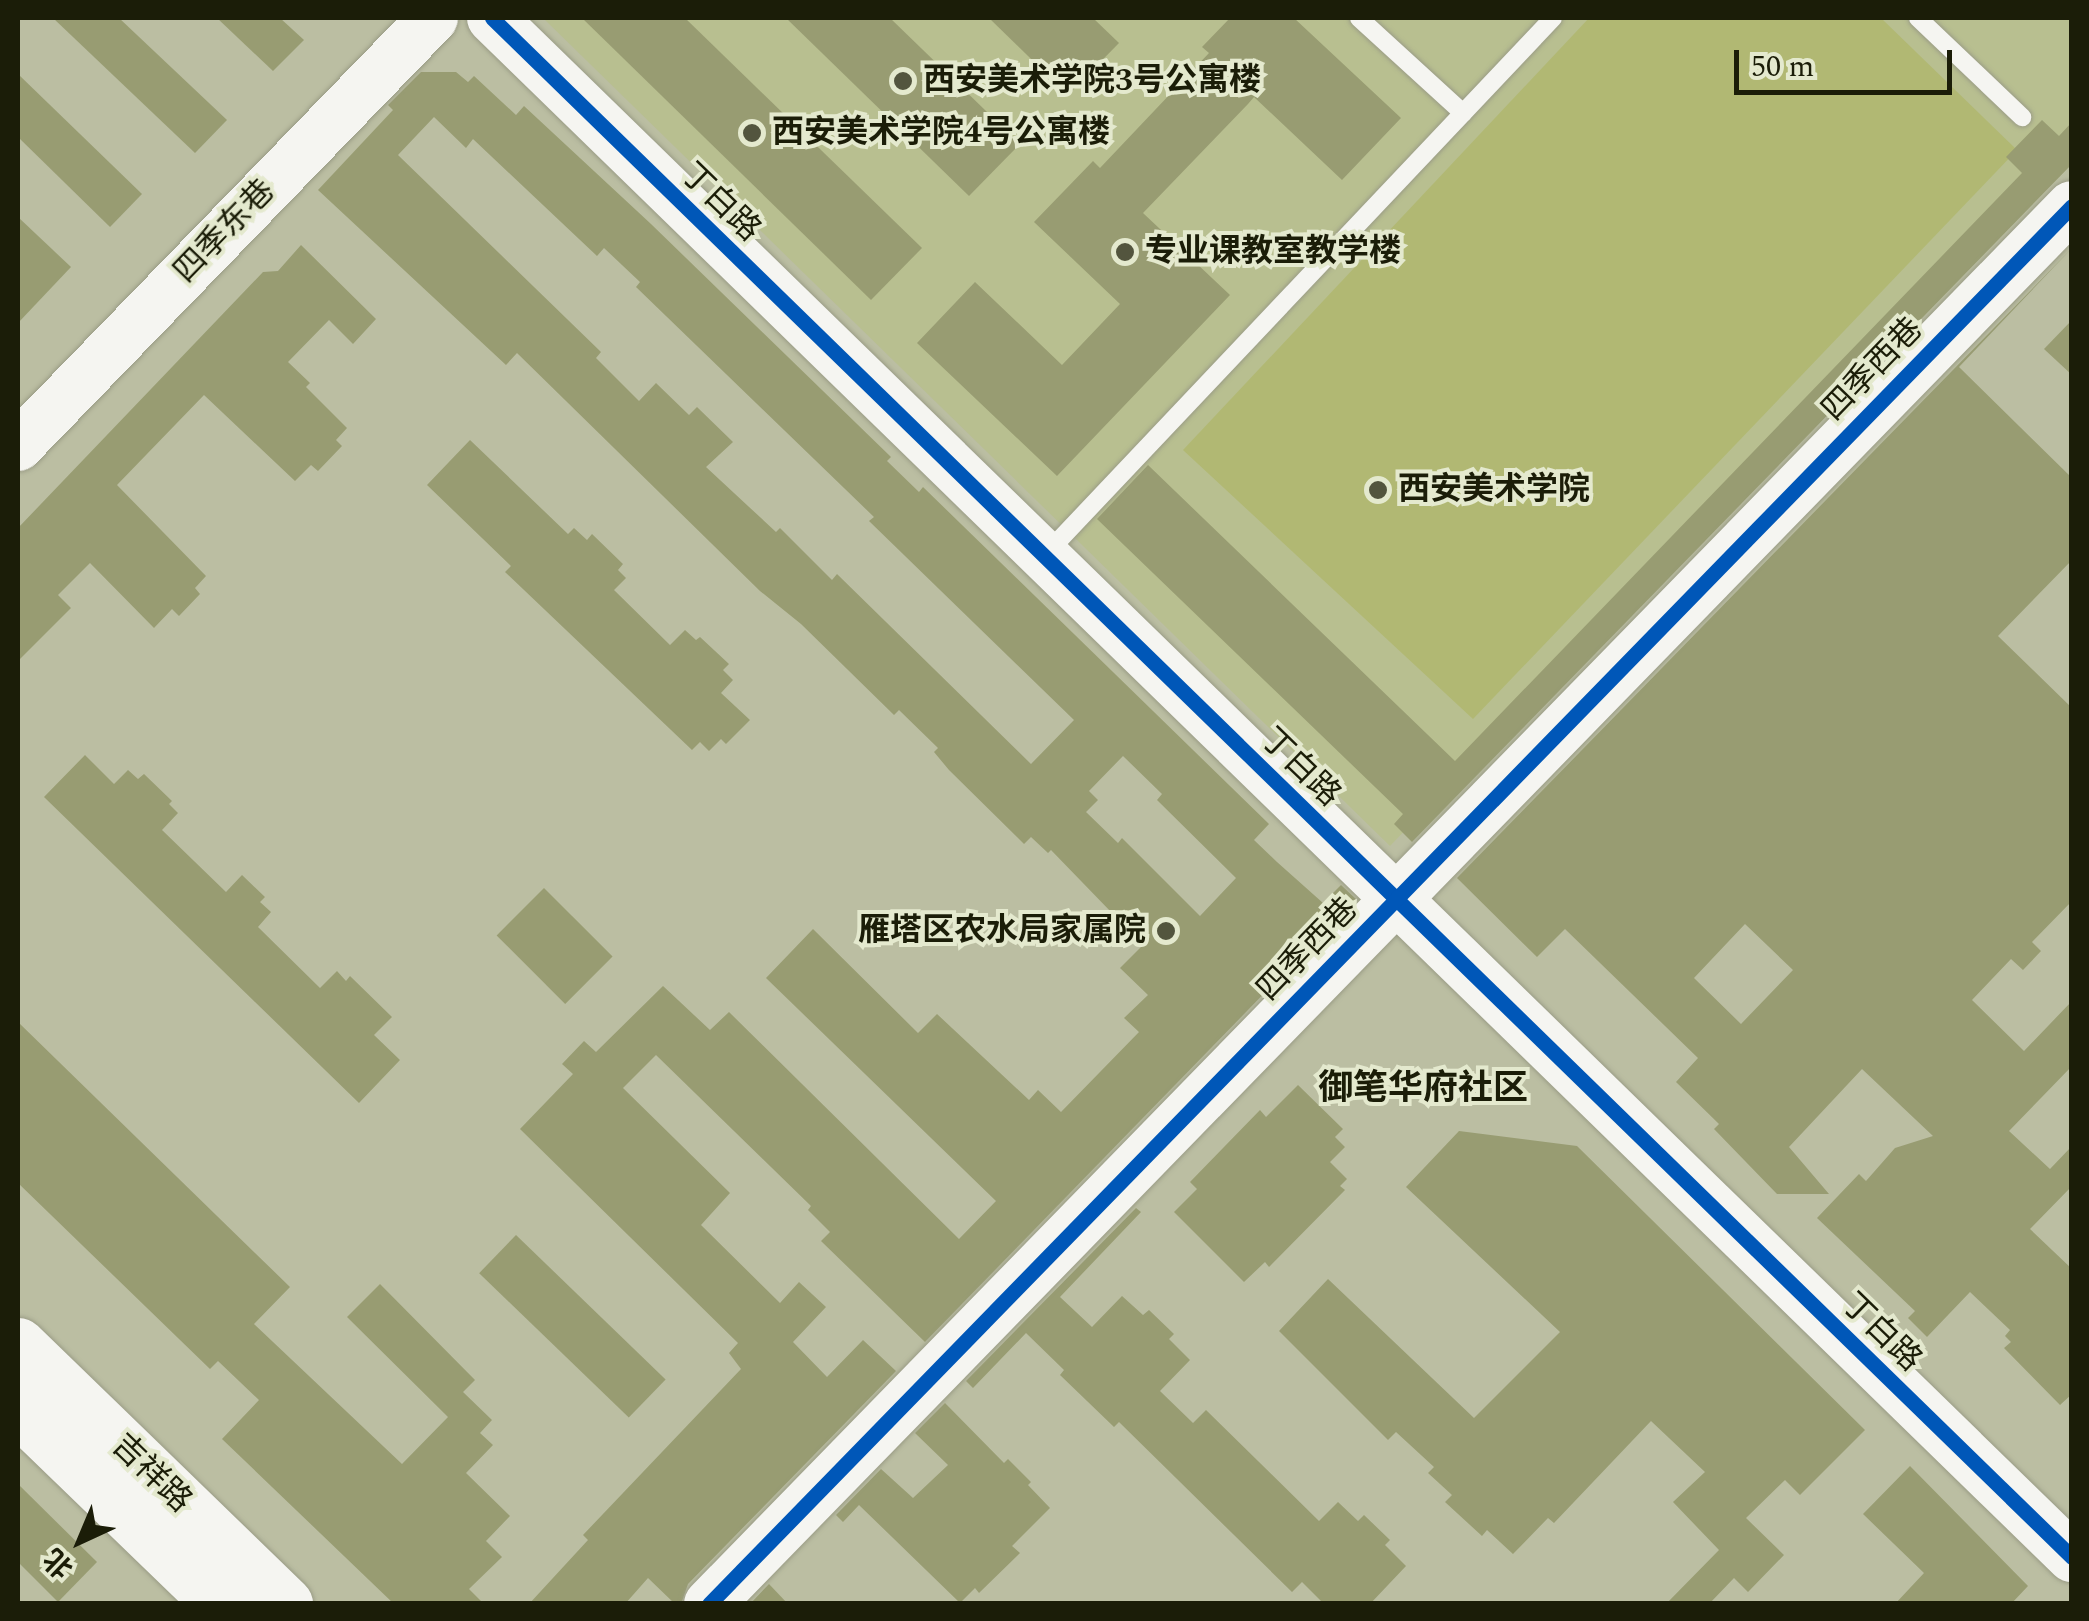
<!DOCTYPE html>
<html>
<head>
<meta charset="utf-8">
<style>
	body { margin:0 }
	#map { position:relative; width:2089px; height:1621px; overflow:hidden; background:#bbbea2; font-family:Spectral,"Noto Sans SC",serif }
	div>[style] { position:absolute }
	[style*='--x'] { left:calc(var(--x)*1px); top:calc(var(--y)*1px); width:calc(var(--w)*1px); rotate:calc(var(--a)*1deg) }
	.built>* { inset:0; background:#b8bf90 }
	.green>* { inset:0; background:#b1b873 }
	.building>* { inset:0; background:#989c72; transform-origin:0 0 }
	.roads { filter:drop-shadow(0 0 2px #9a9c86) drop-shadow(0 0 2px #9a9c86) }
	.lane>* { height:18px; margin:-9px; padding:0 9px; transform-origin:9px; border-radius:9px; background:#f5f5f1 }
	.secondary>* { height:50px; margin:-25px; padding:0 25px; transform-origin:25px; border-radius:25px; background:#f5f5f1 }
	.primary>* { height:55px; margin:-27.5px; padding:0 27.5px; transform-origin:27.5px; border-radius:27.5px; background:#f5f5f1 }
	.cycleway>* { height:15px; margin:-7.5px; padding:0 7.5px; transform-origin:7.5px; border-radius:7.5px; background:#0057b8 }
	.dots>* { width:28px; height:28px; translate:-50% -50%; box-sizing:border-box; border:5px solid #e4e9ce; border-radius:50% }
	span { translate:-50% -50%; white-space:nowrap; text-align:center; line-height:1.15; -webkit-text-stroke:8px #e4e9ce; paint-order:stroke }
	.poi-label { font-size:32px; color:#1b1d08; font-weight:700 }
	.left { translate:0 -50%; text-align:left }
	.right { translate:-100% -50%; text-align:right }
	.street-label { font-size:32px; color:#1b1d08 }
	.neighbourhood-label { font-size:35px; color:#1b1d08; font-weight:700 }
	.frame { position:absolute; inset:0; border:20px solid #1b1d08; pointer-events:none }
	.north { position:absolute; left:30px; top:1491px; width:100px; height:100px; -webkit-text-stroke:8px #e4e9ce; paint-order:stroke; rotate:224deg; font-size:28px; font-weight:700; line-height:40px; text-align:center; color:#1b1d08 }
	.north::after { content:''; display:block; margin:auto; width:35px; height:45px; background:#1b1d08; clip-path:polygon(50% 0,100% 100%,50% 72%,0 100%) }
	.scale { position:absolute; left:1734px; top:50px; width:218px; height:45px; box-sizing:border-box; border:5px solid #1b1d08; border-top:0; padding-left:12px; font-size:30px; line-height:35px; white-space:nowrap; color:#1b1d08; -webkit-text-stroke:8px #e4e9ce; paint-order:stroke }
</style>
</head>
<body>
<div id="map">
	<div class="built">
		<div style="clip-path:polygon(2071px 18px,2071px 135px,1390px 846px,544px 19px)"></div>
	</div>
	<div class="green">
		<div style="clip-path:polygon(1589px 18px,1881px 18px,2017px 150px,1473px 719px,1183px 450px)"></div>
	</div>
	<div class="building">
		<div style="clip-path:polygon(53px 18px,119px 18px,227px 120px,195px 153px)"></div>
		<div style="clip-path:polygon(217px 18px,280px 18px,304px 40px,273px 71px)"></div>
		<div style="clip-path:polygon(582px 18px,685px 18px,922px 248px,871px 300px)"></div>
		<div style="clip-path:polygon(786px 18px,890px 18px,1020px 144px,969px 196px)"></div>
		<div style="clip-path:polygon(989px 18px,1093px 18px,1119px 43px,1068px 95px)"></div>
		<div style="clip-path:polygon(1230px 18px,1294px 18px,1401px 118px,1342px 180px,1254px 97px,1248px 104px,1143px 213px,1230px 295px,1057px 476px,917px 343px,975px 282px,1062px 365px,1120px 304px,1034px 222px,1093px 161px,1100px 168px,1209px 53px,1202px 47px)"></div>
		<div style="clip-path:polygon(evenodd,421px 72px,456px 72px,468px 82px,474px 76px,516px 115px,524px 106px,651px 224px,891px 457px,887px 461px,919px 492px,923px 487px,1269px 824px,1254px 840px,1277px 862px,1323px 903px,1341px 885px,1356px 899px,925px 1342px,821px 1241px,830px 1232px,808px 1210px,811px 1206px,656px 1055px,623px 1088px,730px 1193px,701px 1225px,780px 1303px,799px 1282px,826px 1307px,793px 1342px,827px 1377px,863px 1340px,896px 1371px,688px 1584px,681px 1604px,675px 1604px,648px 1578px,625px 1604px,529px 1604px,588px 1540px,583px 1535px,741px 1369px,729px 1353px,738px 1343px,520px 1129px,573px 1074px,562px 1064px,584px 1041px,596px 1052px,663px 986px,710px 1030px,729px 1012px,959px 1239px,996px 1201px,766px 978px,813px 929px,918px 1033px,937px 1014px,1029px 1100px,1038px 1090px,1061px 1112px,1139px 1032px,1124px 1018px,1148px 995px,1120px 968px,1143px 945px,1051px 850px,1048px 853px,1031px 837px,1024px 844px,949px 770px,934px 752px,938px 748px,899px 710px,894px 715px,801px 624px,760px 591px,517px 353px,506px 365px,318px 190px,393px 110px,388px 105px,421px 72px,434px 117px,466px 148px,473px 139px,597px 256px,604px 248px,640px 282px,636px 287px,874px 517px,869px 521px,1074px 720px,1031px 764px,837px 574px,832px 580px,780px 528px,776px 532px,706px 467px,733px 442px,697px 407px,689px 415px,656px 383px,639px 401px,596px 358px,601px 352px,398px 155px,434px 117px,421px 72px,1123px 756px,1162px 794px,1157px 800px,1236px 878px,1200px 916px,1122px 838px,1118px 843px,1086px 812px,1098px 800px,1089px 791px,1123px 756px)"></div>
		<div style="clip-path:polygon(18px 74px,142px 194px,110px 227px,18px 137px)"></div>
		<div style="clip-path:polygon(2042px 120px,2059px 136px,2072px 122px,2072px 164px,1412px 842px,1394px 824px,1403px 814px,1097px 519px,1148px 465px,1455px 761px,2022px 173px,2006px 157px)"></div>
		<div style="clip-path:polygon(18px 217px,71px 267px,18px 323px)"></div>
		<div style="clip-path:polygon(301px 245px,376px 319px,353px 344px,329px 320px,288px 362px,310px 383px,306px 387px,347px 428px,336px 440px,342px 446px,318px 471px,311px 465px,295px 481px,204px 395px,117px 485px,206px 576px,195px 588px,200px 594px,179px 616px,172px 609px,154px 628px,90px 563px,58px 595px,71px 608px,18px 661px,18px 528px,263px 272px,278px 271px)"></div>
		<div style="clip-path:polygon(evenodd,2072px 248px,1959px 367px,2072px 478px,2072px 560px,1998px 636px,2072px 708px,2072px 901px,2032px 942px,2041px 951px,2023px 970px,2011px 959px,1972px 1000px,2024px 1051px,2072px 1001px,2072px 1066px,2009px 1131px,2050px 1169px,2072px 1146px,2072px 1186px,2030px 1229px,2072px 1269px,2072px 1394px,2060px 1405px,2004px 1348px,2011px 1342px,2005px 1336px,2010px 1330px,1970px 1292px,1927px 1337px,1908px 1318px,1915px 1311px,1817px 1218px,1859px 1174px,1866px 1181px,1895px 1148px,1933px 1136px,1862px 1069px,1789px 1147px,1829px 1194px,1777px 1194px,1714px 1129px,1719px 1124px,1676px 1082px,1698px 1058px,1565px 929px,1537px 957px,1457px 878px,2072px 248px,1745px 924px,1793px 970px,1741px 1024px,1694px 978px,1745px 924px)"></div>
		<div style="clip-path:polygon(2072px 320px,2072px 375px,2044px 349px)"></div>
		<div style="clip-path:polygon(470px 440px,568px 534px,574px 528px,587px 540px,592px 534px,623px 564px,618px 570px,626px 578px,614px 590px,670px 645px,685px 630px,696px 640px,700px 637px,729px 664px,723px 670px,733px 680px,721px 693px,750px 720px,726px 744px,721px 739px,709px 751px,700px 742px,692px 750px,505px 572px,511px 566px,427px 485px)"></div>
		<div style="clip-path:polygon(85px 755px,114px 784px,128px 770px,138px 779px,144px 774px,172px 801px,169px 804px,178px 813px,162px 830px,226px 892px,242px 875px,265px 897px,260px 902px,271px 912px,258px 927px,320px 988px,337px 971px,346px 981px,350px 976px,392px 1017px,374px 1035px,400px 1060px,359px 1103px,44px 797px)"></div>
		<div style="left:544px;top:888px;width:97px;height:67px;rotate:45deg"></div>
		<div style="clip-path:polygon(18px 1022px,290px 1287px,254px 1324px,402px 1464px,448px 1417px,347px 1317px,380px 1284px,475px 1380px,463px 1392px,492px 1420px,480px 1433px,493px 1445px,466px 1473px,510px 1516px,486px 1541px,502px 1557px,469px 1589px,484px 1604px,394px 1604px,222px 1439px,259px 1400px,218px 1361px,210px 1369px,18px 1183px)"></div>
		<div style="clip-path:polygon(1298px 1085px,1343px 1129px,1335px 1137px,1345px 1147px,1330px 1162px,1347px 1179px,1340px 1186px,1345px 1190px,1269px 1267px,1265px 1262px,1244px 1282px,1174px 1212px,1197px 1189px,1190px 1182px,1224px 1147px,1260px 1110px,1266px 1117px)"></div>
		<div style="clip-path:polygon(1459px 1131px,1577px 1146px,1865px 1430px,1800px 1495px,1785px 1480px,1746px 1518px,1784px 1555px,1748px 1592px,1734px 1578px,1709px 1604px,1666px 1604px,1719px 1550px,1673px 1502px,1705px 1472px,1651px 1421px,1554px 1523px,1548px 1518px,1513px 1554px,1487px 1530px,1482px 1536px,1445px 1502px,1452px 1495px,1428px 1473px,1434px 1467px,1396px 1432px,1388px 1440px,1279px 1331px,1328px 1279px,1474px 1418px,1560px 1332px,1406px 1187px)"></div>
		<div style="clip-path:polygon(1136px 1208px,1141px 1212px,1060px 1297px,1092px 1327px,1122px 1296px,1143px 1315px,1149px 1310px,1174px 1334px,1169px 1339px,1190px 1360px,1160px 1391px,1193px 1423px,1206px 1410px,1319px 1521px,1338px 1502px,1358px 1521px,1364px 1515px,1390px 1540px,1385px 1545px,1406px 1566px,1370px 1604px,1324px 1604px,1302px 1582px,1292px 1592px,1119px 1422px,1114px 1427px,1060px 1375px,1064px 1370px,1026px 1333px,973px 1388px,966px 1381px)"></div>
		<div style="left:516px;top:1235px;width:208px;height:53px;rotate:44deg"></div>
		<div style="clip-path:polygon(945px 1403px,1004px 1463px,1008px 1459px,1031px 1482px,1028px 1485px,1050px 1508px,1012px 1546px,1020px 1553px,979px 1593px,975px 1588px,960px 1603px,859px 1505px,843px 1522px,836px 1515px,881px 1469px,913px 1498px,948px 1465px,915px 1433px)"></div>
		<div style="clip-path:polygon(1910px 1466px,2028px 1586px,2011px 1604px,1895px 1604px,1924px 1573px,1863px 1514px)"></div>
		<div style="clip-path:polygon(18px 1484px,97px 1562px,58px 1602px,18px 1562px)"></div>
		<div style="clip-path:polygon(769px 1584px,788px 1604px,750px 1604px)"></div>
	</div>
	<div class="roads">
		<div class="lane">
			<div style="--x:1359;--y:18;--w:141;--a:42.4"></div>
			<div style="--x:1918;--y:18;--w:144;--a:43.6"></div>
			<div style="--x:1045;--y:555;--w:739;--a:-46.59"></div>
		</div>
		<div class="secondary">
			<div style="--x:492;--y:18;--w:2206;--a:44.25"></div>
			<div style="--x:18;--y:446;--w:596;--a:-45.88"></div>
			<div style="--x:709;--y:1604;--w:1952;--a:-45.73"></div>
		</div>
		<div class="primary">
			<div style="--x:18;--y:1345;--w:372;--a:44.1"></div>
			<div style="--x:18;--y:1408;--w:282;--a:44"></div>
		</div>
	</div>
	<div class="cycleway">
		<div style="--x:492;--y:18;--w:2206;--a:44.25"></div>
		<div style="--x:709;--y:1604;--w:1952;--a:-45.73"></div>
	</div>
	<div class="dots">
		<div style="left:903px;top:81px;background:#53553e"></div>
		<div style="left:752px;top:133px;background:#53553e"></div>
		<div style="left:1125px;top:252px;background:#53553e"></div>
		<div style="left:1378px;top:490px;background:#53553e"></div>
		<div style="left:1166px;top:931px;background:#53553e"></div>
	</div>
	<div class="poi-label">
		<span class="left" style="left:923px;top:81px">西安美术学院3号公寓楼</span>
		<span class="left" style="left:772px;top:133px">西安美术学院4号公寓楼</span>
		<span class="left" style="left:1145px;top:252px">专业课教室教学楼</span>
		<span class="left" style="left:1398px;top:490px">西安美术学院</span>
		<span class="right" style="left:1146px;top:931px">雁塔区农水局家属院</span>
	</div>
	<div class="street-label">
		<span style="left:720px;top:203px;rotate:44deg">丁白路</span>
		<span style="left:225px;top:232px;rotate:-46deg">四季东巷</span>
		<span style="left:1873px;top:370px;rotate:-46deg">四季西巷</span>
		<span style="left:1300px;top:768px;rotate:44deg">丁白路</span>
		<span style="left:1308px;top:950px;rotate:-46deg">四季西巷</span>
		<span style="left:1881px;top:1333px;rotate:44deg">丁白路</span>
		<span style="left:151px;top:1474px;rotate:44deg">吉祥路</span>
	</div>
	<div class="neighbourhood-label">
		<span style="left:1423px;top:1089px">御笔华府社区</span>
	</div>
	<div class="frame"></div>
	<div class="north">北</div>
	<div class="scale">50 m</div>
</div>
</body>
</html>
